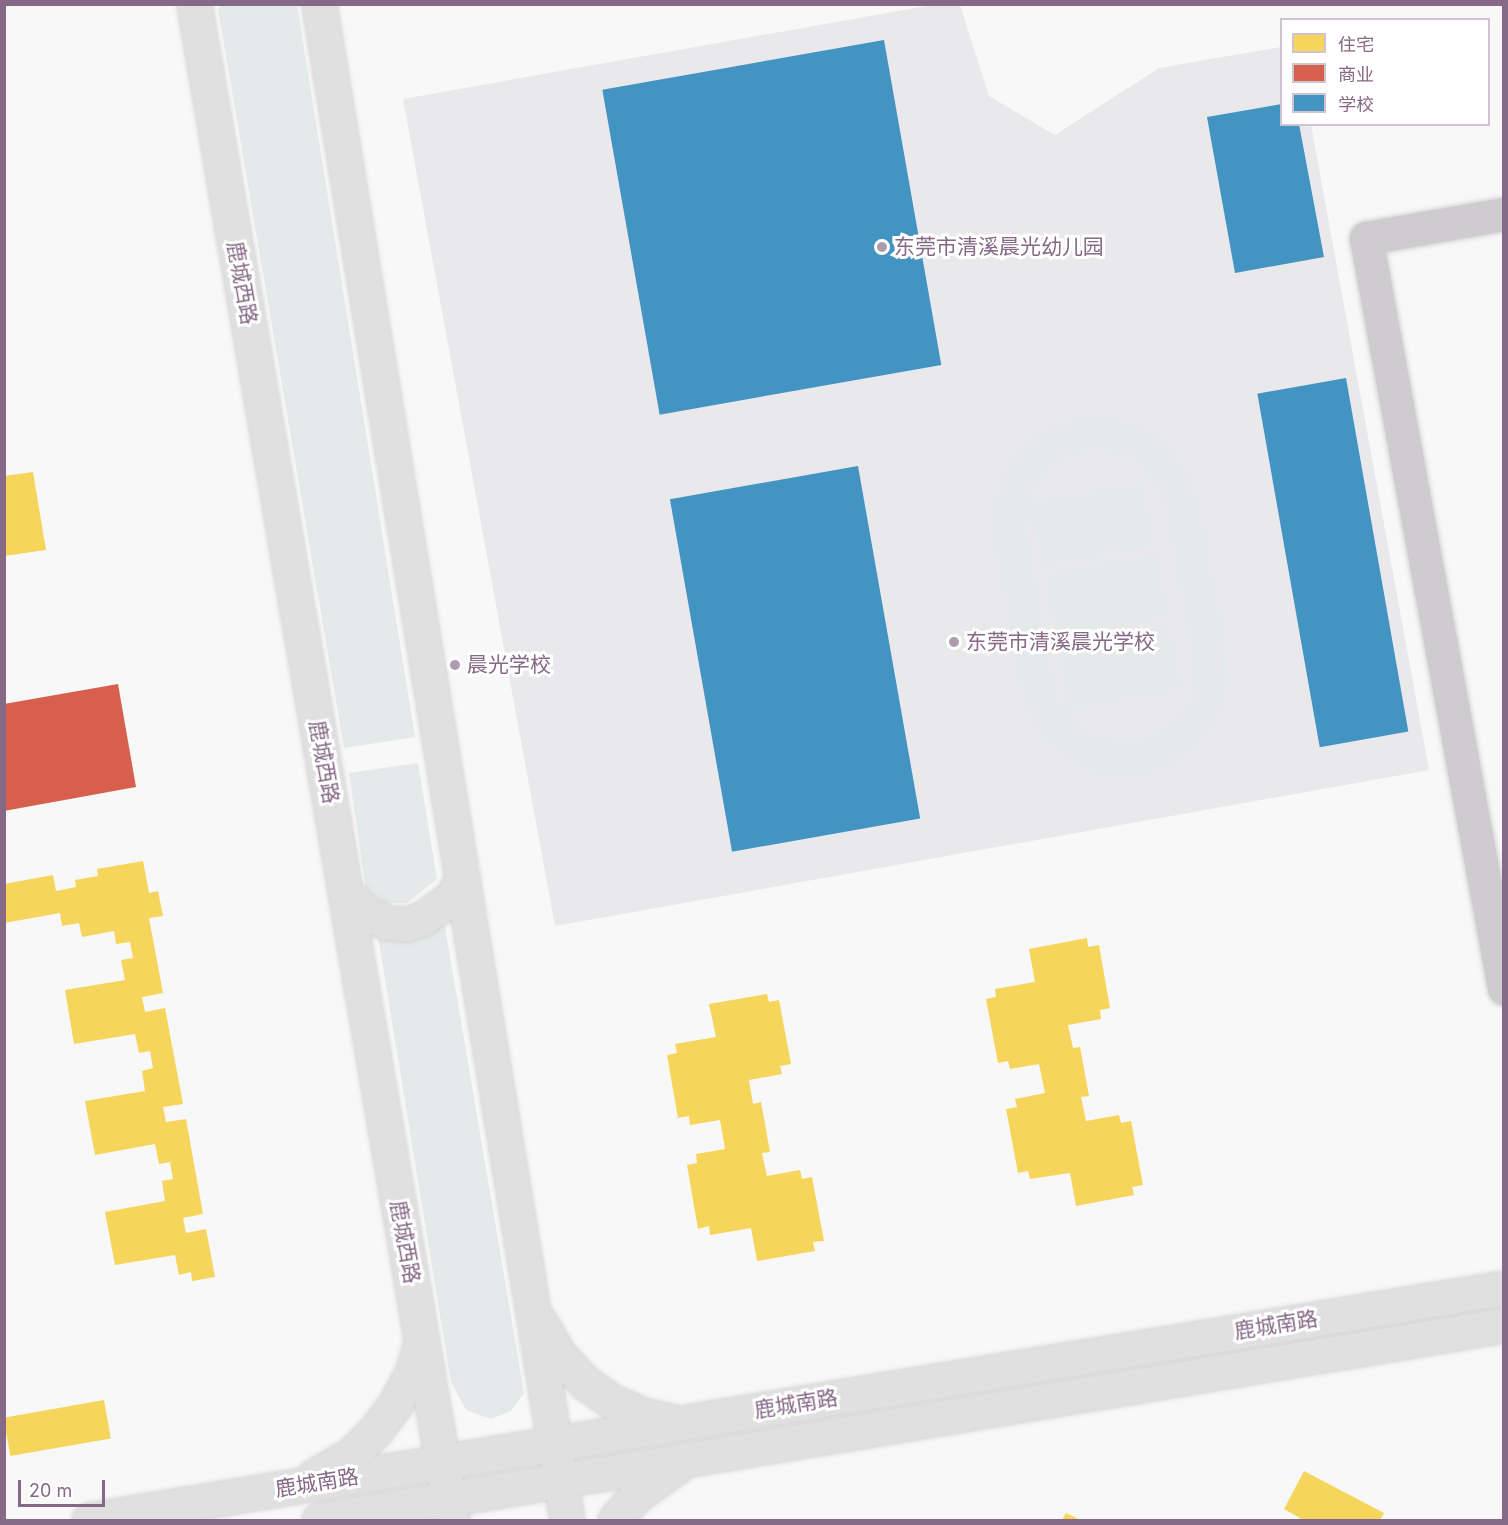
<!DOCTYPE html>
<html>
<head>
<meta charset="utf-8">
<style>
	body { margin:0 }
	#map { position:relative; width:1508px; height:1525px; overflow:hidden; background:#f7f8f7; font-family:Inter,"Noto Sans SC",sans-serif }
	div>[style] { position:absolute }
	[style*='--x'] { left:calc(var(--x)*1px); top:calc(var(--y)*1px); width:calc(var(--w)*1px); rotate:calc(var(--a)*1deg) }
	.built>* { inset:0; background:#e9e8ea }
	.green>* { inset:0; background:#e5e9e9; transform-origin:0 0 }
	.homes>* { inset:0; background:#f6d55c; transform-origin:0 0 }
	.shops>* { inset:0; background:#d6604d }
	.schools>* { inset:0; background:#4393c3; transform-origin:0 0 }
	.roads { filter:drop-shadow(0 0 2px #d5d4d5) drop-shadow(0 0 2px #d5d4d5) }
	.street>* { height:33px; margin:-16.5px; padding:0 16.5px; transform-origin:16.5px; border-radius:16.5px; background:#ceccce }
	.secondary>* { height:33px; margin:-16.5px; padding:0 16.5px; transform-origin:16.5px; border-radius:16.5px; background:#e1e0e1 }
	.dots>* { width:16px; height:16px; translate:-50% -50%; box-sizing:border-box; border:3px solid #fff; border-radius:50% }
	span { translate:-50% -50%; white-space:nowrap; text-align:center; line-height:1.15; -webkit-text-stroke:6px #fff; paint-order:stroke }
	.poi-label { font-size:21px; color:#856986 }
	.left { translate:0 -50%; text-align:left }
	.street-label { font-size:21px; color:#856986 }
	.frame { position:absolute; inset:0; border:6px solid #856986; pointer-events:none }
	.legend { position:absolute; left:1280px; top:18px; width:210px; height:108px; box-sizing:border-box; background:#fff; border:2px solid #cec3cf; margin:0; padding:8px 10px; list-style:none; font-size:18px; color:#856986 }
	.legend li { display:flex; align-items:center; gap:12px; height:30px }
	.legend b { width:30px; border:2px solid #cec3cf }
	.scale { position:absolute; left:18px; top:1480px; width:87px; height:27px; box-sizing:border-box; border:3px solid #856986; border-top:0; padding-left:8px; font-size:18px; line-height:21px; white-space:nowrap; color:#856986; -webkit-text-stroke:4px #fff; paint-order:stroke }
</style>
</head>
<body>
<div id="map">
	<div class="built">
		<div style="clip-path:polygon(932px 5px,960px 5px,989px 96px,1055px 135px,1159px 68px,1281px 47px,1282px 124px,1311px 125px,1429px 770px,555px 926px,403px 99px)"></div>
	</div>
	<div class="green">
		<div style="clip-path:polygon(222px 4px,297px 5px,415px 737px,344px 748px,218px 9px)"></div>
		<div style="clip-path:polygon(evenodd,1105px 416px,1131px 422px,1156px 434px,1176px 453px,1191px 476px,1199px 500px,1228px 656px,1229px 681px,1223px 708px,1211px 732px,1192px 753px,1169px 767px,1143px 776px,1116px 777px,1089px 771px,1065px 758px,1044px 740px,1029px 717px,1021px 693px,993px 537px,991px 512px,997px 485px,1010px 461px,1028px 440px,1051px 425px,1077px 417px,1105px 416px,1102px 451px,1120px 455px,1136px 463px,1149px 476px,1159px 491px,1165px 508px,1193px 660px,1194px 678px,1190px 696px,1182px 712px,1169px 726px,1137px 741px,1101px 738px,1084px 729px,1071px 717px,1061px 702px,1055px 685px,1028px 533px,1029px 505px,1041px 567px,1155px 547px,1143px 483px,1029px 502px,1039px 481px,1051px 467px,1066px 457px,1084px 452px,1102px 451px)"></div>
		<div style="left:1158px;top:553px;width:66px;height:117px;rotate:80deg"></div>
		<div style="left:1171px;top:625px;width:66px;height:116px;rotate:80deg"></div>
		<div style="clip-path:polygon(418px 763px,437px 879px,407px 903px,384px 903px,366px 890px,349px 773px)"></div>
		<div style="clip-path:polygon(444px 921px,524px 1393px,511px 1411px,491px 1419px,466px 1410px,451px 1382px,377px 931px,402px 937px,426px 936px)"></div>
	</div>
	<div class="homes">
		<div style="clip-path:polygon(33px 472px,46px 550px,4px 556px,4px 476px)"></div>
		<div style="clip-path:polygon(143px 861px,149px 893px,158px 891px,163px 916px,149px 918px,163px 993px,142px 997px,145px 1012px,165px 1008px,183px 1104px,163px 1107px,166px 1122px,186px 1119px,203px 1214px,183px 1218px,186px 1233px,206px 1229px,215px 1277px,192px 1281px,191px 1272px,179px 1275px,175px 1255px,115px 1265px,105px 1212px,165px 1201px,162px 1181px,173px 1179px,170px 1162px,159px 1164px,155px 1144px,95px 1155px,85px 1101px,145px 1091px,142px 1071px,153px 1068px,150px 1051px,139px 1053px,135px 1034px,74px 1044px,65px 990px,125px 980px,121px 960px,133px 958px,130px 942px,116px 944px,114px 931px,82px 937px,79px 923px,62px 926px,60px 913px,4px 923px,4px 884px,53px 875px,56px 891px,76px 887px,75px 880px,98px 876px,97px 869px)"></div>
		<div style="clip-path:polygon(1087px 938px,1088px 947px,1099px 945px,1110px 1008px,1100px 1010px,1101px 1019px,1068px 1025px,1073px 1048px,1080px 1047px,1089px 1096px,1081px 1097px,1086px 1121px,1119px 1115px,1121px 1123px,1131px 1121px,1143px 1185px,1132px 1187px,1134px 1195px,1076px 1206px,1070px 1173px,1030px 1179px,1028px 1171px,1018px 1173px,1006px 1109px,1017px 1107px,1015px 1099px,1045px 1093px,1039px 1064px,1010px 1069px,1008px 1061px,998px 1063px,986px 999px,996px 997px,995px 989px,1035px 982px,1029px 949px)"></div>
		<div style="clip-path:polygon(767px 994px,769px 1002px,779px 1000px,791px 1064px,780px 1066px,782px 1074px,749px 1080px,753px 1104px,761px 1102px,770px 1152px,762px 1153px,767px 1176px,800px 1170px,802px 1179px,812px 1177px,824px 1241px,813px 1242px,815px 1251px,757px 1261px,751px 1228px,710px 1235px,709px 1226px,698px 1229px,687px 1165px,697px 1163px,696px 1154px,725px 1149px,720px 1120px,690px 1125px,689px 1116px,678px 1118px,667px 1055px,677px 1053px,675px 1044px,716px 1037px,709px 1004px)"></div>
		<div style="left:104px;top:1400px;width:39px;height:102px;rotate:80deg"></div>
		<div style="clip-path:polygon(1304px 1471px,1384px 1513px,1380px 1520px,1299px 1520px,1300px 1518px,1284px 1509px)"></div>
		<div style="clip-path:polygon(1066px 1513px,1080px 1520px,1062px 1520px)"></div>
	</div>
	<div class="shops">
		<div style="clip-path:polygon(118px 684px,136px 787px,4px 811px,4px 704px)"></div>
	</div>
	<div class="schools">
		<div style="left:884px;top:40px;width:330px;height:286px;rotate:80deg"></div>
		<div style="clip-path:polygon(1282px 104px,1282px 124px,1299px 124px,1324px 257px,1235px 273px,1207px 117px)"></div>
		<div style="left:1346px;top:378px;width:359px;height:90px;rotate:80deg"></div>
		<div style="left:858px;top:466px;width:358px;height:191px;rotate:80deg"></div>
	</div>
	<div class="roads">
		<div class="street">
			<div style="--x:1504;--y:214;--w:140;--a:170.1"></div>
			<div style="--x:1366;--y:238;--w:763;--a:79.57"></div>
		</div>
		<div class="secondary">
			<div style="--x:194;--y:4;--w:1538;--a:80.34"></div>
			<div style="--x:319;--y:4;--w:1536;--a:80.71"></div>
			<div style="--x:346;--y:893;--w:27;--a:45"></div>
			<div style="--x:365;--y:912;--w:22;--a:27"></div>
			<div style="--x:385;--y:922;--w:20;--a:6"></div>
			<div style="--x:405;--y:924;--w:18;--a:-16"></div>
			<div style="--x:422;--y:919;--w:19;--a:-35"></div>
			<div style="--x:438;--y:908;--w:18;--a:-38"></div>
			<div style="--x:452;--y:897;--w:20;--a:-60"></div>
			<div style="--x:540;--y:1322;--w:39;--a:60"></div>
			<div style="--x:560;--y:1356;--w:35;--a:47"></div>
			<div style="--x:584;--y:1382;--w:35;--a:35"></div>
			<div style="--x:613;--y:1402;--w:36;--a:23"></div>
			<div style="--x:646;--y:1416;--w:25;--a:12"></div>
			<div style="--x:313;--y:1477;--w:45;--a:-30.5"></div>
			<div style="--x:352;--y:1454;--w:34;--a:-45"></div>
			<div style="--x:376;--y:1430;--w:34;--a:-53"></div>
			<div style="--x:396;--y:1403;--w:34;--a:-62"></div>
			<div style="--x:412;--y:1373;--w:32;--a:-74"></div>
			<div style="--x:89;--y:1520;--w:1434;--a:-9.31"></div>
			<div style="--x:319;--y:1520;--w:1201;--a:-9.34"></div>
			<div style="--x:615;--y:1520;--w:35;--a:-49"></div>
			<div style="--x:638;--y:1494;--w:50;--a:-35.3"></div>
		</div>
	</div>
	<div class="dots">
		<div style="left:882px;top:247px;background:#ad9bae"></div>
		<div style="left:954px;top:642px;background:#ad9bae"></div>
		<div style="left:455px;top:665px;background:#ad9bae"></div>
	</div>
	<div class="poi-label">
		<span class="left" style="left:894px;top:247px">东莞市清溪晨光幼儿园</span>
		<span class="left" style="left:966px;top:642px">东莞市清溪晨光学校</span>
		<span class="left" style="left:467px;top:665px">晨光学校</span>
	</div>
	<div class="street-label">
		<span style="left:242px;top:283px;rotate:80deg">鹿城西路</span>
		<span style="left:324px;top:762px;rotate:80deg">鹿城西路</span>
		<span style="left:405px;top:1242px;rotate:80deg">鹿城西路</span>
		<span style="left:1276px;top:1325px;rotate:-9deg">鹿城南路</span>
		<span style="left:796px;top:1404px;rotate:-9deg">鹿城南路</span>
		<span style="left:317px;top:1483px;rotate:-9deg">鹿城南路</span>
	</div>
	<div class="frame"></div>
	<ul class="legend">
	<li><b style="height:16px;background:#f6d55c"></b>住宅</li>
	<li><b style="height:16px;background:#d6604d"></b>商业</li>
	<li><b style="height:16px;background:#4393c3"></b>学校</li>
	</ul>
	<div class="scale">20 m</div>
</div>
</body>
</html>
